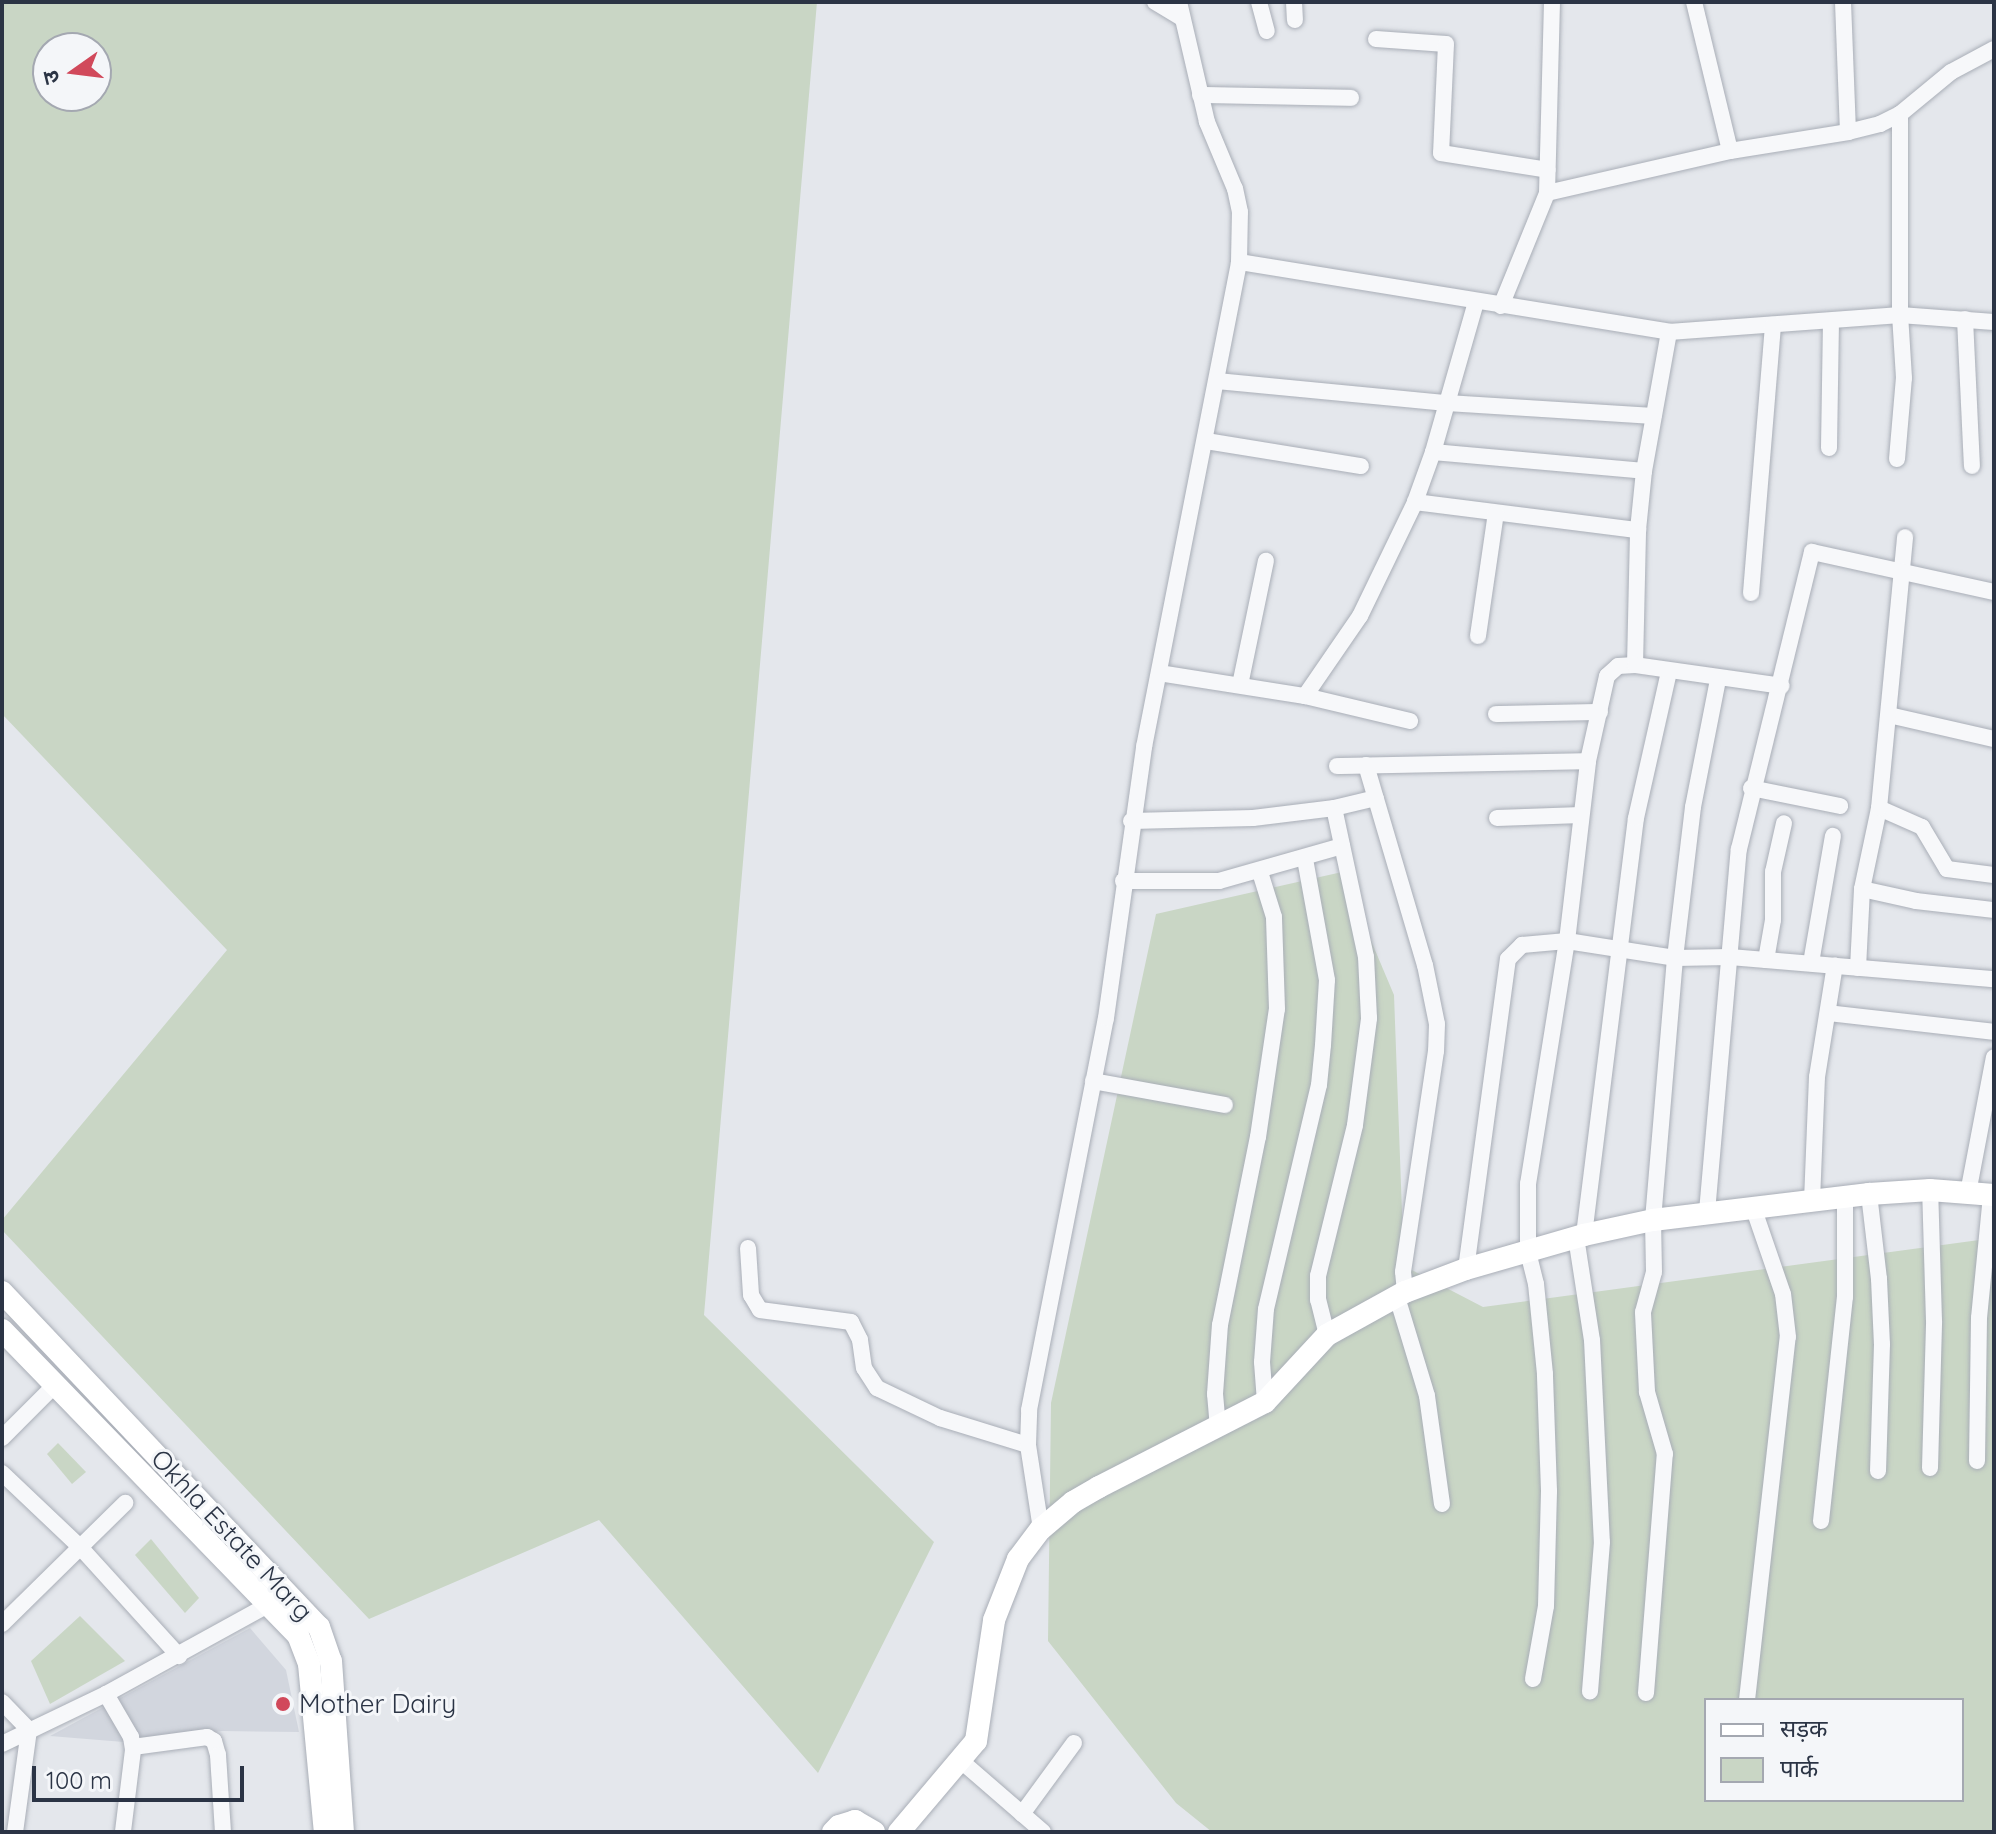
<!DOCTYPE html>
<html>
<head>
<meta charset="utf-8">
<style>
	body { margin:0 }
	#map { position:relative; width:1996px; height:1834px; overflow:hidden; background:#e4e7ec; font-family:Quicksand,"Noto Sans Devanagari",sans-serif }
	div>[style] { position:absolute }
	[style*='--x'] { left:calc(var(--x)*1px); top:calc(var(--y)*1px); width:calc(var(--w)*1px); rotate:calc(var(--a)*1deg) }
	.built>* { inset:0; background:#d2d6de }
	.green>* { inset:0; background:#c9d6c5 }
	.roads { filter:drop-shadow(0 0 2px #a9aeb7) drop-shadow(0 0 2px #a9aeb7) }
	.street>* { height:16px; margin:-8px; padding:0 8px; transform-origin:8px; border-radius:8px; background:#f7f8fa }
	.secondary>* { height:22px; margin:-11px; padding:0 11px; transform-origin:11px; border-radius:11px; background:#fff }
	.dots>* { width:22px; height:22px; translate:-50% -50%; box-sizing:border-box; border:4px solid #f4f6f9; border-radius:50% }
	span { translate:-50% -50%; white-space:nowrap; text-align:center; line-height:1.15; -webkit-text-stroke:6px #f4f6f9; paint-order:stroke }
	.street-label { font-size:26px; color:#2b3445 }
	.poi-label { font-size:26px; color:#2b3445 }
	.left { translate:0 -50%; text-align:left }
	.frame { position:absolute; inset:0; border:4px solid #2b3445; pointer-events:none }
	.legend { position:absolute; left:1704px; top:1698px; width:260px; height:104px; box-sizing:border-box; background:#f4f6f9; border:2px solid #a4a8b1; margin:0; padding:10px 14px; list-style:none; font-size:24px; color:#2b3445 }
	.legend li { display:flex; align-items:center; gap:16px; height:40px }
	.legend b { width:40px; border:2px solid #a4a8b1 }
	.north { position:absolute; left:32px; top:32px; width:80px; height:80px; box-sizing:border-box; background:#f4f6f9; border:2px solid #a4a8b1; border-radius:50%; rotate:256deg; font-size:22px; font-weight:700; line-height:32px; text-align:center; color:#2b3445 }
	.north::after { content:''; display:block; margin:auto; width:28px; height:36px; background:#d1495b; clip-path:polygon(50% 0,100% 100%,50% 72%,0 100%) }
	.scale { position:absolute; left:32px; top:1766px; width:212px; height:36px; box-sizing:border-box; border:4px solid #2b3445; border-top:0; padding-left:10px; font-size:24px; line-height:28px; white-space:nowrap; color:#2b3445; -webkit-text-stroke:6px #f4f6f9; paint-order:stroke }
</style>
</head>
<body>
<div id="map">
	<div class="built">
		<div style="clip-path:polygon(250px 1628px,286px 1670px,299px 1732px,222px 1731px,136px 1743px,50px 1736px)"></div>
	</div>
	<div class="green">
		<div style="clip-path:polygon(evenodd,2px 2px,817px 2px,704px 1315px,934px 1542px,818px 1773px,599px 1520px,369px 1619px,2px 1230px,2px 1220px,227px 950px,2px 714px,2px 2px,48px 48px,96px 48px,96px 96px,48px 96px,48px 48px)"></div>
		<div style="clip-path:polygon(evenodd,1342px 872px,1394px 995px,1404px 1266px,1483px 1307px,1994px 1238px,1994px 1832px,1212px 1832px,1176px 1803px,1048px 1641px,1051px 1403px,1156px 914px,1342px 872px,1706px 1700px,1962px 1700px,1962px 1800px,1706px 1800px,1706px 1700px)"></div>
		<div style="clip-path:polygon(58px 1443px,86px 1472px,72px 1484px,47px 1454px)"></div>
		<div style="clip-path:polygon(151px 1539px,199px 1598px,185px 1613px,135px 1555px)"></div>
		<div style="clip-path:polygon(80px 1616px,125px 1661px,50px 1704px,31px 1661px)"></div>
	</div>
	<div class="roads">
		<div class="street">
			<div style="--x:1155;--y:2;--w:31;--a:31"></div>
			<div style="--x:1259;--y:2;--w:30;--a:75"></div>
			<div style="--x:1294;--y:2;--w:18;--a:87"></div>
			<div style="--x:1694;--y:2;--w:153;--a:76.4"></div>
			<div style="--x:1843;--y:2;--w:130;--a:87.8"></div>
			<div style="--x:1376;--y:39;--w:70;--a:4.1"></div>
			<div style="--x:1446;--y:44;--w:109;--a:92.6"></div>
			<div style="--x:1441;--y:153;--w:108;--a:9"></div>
			<div style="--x:1200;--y:95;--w:151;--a:1.1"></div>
			<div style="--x:1547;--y:193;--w:188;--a:-12.9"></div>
			<div style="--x:1730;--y:151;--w:120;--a:-9.1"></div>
			<div style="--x:1848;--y:132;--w:33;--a:-14"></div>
			<div style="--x:1880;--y:124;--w:22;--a:-27"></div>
			<div style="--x:1900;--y:114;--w:66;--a:-39.5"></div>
			<div style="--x:1951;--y:72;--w:49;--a:-28.1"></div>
			<div style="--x:1239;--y:262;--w:436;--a:9.2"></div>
			<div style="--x:1669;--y:332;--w:232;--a:-4.2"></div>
			<div style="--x:1900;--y:315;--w:94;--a:4.3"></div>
			<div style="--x:1501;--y:306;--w:122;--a:-67.8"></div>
			<div style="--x:1547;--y:193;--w:191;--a:-88.5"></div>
			<div style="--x:1965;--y:319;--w:147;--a:87.3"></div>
			<div style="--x:1217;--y:381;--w:231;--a:5.5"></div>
			<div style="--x:1447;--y:403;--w:207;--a:3.6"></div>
			<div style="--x:1206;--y:441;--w:157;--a:9.2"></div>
			<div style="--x:1829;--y:448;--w:127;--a:-89.1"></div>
			<div style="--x:1433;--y:452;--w:212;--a:5.1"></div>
			<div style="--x:1897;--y:459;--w:81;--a:-85.1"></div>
			<div style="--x:1904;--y:378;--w:63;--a:-93.6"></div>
			<div style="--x:1900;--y:315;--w:201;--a:-90"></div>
			<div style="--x:1415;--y:502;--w:225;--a:7.2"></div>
			<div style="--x:1751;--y:593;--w:269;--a:-85.3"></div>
			<div style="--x:1478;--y:636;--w:124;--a:-81.7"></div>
			<div style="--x:1635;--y:665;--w:135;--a:-88.7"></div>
			<div style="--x:1638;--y:530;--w:59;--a:-84.2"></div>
			<div style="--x:1644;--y:471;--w:141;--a:-79.8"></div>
			<div style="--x:1159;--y:673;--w:148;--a:9"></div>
			<div style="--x:1305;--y:696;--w:108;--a:13.4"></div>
			<div style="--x:1240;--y:685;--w:127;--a:-78.2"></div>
			<div style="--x:1305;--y:696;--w:97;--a:-55.5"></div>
			<div style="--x:1360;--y:616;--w:127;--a:-64.2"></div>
			<div style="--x:1415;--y:502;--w:53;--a:-70.2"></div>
			<div style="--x:1433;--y:452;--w:156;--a:-74"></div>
			<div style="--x:1496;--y:714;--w:104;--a:-1.1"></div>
			<div style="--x:1889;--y:715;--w:108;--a:12.9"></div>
			<div style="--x:1366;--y:765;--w:209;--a:73.6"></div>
			<div style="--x:1425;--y:965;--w:60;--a:78.5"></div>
			<div style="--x:1437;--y:1024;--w:27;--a:92"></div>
			<div style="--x:1436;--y:1051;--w:223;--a:98.5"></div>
			<div style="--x:1403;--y:1272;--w:20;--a:84"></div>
			<div style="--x:1337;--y:766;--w:251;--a:-1.1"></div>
			<div style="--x:1751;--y:788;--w:91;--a:11.4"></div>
			<div style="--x:1879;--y:808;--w:47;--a:23.8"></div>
			<div style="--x:1922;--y:827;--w:49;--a:59.2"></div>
			<div style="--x:1947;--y:869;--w:47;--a:7.3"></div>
			<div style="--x:1497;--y:818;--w:84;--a:-2"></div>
			<div style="--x:1131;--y:821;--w:122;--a:-1.4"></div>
			<div style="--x:1253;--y:818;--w:82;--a:-7"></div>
			<div style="--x:1334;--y:808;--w:43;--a:-13.4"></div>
			<div style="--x:1123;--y:881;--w:96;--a:0"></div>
			<div style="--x:1219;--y:881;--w:128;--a:-15.9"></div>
			<div style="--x:1862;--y:889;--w:55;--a:12.5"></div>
			<div style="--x:1916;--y:901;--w:79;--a:6.6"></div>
			<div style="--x:1766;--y:960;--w:41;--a:-80.1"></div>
			<div style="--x:1773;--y:920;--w:48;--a:-90"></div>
			<div style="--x:1773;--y:872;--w:50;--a:-77.3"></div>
			<div style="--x:1811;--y:963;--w:129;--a:-80.2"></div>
			<div style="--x:1858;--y:968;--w:79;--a:-87.1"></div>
			<div style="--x:1862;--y:889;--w:83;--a:-78.1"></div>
			<div style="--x:1879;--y:808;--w:272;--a:-84.5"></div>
			<div style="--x:1828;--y:1013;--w:167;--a:6.5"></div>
			<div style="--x:1093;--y:1081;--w:134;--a:10.3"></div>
			<div style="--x:1968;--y:1193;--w:138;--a:-79.2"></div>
			<div style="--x:1869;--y:1194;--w:86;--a:83.3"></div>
			<div style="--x:1879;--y:1279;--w:65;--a:87.4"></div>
			<div style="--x:1882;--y:1344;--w:127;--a:91.8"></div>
			<div style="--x:1812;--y:1201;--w:124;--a:-87.7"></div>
			<div style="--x:1817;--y:1077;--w:113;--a:-80.9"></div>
			<div style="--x:1707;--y:1212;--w:364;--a:-85"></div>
			<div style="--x:1739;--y:849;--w:306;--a:-76.2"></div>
			<div style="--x:1812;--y:552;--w:186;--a:12.4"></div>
			<div style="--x:1584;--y:1235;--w:420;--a:-82.9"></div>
			<div style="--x:1636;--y:818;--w:151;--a:-77.3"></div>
			<div style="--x:1576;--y:1237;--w:104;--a:81.2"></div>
			<div style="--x:1592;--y:1340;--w:202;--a:87.2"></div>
			<div style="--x:1602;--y:1542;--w:150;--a:94.6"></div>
			<div style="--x:748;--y:1248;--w:47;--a:86.3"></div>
			<div style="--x:751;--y:1295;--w:17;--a:59"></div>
			<div style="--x:760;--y:1310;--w:92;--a:7.5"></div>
			<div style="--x:851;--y:1322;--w:20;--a:63"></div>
			<div style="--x:860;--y:1340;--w:28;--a:82"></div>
			<div style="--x:864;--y:1368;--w:24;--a:57"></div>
			<div style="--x:877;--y:1388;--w:70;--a:25.5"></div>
			<div style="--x:940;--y:1418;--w:92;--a:17.1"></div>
			<div style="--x:1466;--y:1269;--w:313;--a:-82.3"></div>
			<div style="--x:1508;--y:959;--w:20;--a:-45"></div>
			<div style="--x:1522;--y:945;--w:45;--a:-5.1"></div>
			<div style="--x:1567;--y:941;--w:109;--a:8.9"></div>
			<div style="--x:1675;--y:958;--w:55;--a:-1"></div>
			<div style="--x:1730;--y:957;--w:265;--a:4.8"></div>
			<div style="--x:1397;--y:1297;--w:103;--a:73.1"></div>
			<div style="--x:1427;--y:1396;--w:109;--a:82.1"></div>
			<div style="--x:1327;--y:1335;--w:36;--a:-104"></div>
			<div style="--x:1318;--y:1300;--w:24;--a:-90"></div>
			<div style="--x:1318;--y:1276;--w:155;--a:-76.2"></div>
			<div style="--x:1355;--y:1125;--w:108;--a:-82.5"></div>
			<div style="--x:1369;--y:1018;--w:61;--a:-92.8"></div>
			<div style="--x:1366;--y:957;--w:152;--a:-102.1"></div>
			<div style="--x:1265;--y:1402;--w:40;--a:-94.3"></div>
			<div style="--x:1262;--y:1362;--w:53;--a:-85.7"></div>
			<div style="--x:1266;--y:1309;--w:230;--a:-76.7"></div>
			<div style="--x:1319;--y:1085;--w:40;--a:-84.3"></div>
			<div style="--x:1323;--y:1045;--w:65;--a:-86.5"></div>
			<div style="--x:1327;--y:980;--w:123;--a:-100.3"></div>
			<div style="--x:1218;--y:1428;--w:34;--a:-95"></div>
			<div style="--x:1215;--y:1394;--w:69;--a:-85.9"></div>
			<div style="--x:1220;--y:1325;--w:192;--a:-78.6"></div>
			<div style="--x:1258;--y:1137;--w:129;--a:-81.6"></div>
			<div style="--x:1277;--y:1009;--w:92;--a:-91.9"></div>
			<div style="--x:1274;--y:917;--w:47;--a:-107.3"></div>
			<div style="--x:2;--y:1438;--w:75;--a:-45"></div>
			<div style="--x:1977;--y:1461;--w:143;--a:-89.2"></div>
			<div style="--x:1979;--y:1318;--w:124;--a:-84.4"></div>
			<div style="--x:1930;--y:1468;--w:147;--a:-88.4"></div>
			<div style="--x:1934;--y:1321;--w:131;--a:-91.7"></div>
			<div style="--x:2;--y:1473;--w:109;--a:43.5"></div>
			<div style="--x:81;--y:1548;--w:146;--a:47.8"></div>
			<div style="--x:1821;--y:1521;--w:225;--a:-83.9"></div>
			<div style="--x:1845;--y:1297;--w:101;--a:-90"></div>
			<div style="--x:1041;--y:1529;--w:85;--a:-98.8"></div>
			<div style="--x:1028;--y:1445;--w:35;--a:-88"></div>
			<div style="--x:1029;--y:1410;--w:399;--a:-78.9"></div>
			<div style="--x:1106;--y:1018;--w:274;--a:-82"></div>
			<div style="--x:1144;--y:747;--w:494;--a:-78.9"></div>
			<div style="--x:1239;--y:262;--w:50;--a:-88.9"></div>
			<div style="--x:1240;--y:212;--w:24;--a:-102"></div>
			<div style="--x:1235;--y:189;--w:73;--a:-112.7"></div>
			<div style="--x:1207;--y:122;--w:123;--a:-103.1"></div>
			<div style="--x:2;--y:1624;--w:173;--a:-44.5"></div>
			<div style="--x:1533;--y:1679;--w:74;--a:-79.9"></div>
			<div style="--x:1546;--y:1606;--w:115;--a:-88.5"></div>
			<div style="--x:1549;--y:1491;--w:117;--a:-92"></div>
			<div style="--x:1545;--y:1374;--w:90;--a:-95.7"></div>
			<div style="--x:1536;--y:1284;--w:32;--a:-104"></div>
			<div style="--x:1528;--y:1253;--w:69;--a:-90"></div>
			<div style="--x:1528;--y:1184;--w:246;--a:-80.9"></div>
			<div style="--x:1567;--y:941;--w:181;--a:-83.3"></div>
			<div style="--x:1588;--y:761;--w:87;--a:-77.4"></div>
			<div style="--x:1607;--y:676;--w:15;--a:-42"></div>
			<div style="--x:1618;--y:666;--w:17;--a:-3"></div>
			<div style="--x:1635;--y:665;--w:148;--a:8.1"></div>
			<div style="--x:1646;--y:1693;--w:240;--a:-85.5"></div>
			<div style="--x:1665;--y:1454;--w:65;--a:-106.2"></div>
			<div style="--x:1647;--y:1392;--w:80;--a:-92.9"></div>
			<div style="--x:1643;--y:1312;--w:41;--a:-74.6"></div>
			<div style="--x:1654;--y:1272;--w:52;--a:-91.1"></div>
			<div style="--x:1653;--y:1220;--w:263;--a:-85.2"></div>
			<div style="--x:1675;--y:958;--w:152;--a:-83.2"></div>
			<div style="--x:1693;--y:807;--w:130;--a:-78.9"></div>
			<div style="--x:106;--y:1694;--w:50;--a:59.8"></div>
			<div style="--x:131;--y:1737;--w:13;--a:81"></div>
			<div style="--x:133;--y:1750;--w:83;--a:97"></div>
			<div style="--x:1747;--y:1700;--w:365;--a:-83.6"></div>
			<div style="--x:1788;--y:1337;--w:43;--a:-96.6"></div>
			<div style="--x:1783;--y:1294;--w:92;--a:-109"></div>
			<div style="--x:2;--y:1702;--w:39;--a:46"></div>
			<div style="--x:29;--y:1730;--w:103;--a:97.8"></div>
			<div style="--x:2;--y:1744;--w:115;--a:-25.7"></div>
			<div style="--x:106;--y:1694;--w:195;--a:-28.8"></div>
			<div style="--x:133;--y:1747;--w:75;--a:-7.7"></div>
			<div style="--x:207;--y:1737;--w:8;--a:30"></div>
			<div style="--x:214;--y:1741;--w:15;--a:74"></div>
			<div style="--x:218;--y:1755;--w:77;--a:86.3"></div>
			<div style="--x:960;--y:1760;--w:110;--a:40.9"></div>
			<div style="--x:1022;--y:1814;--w:88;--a:-53.8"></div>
		</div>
		<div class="secondary">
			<div style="--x:2;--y:1292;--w:461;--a:46.6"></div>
			<div style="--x:319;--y:1627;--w:36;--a:71"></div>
			<div style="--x:331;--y:1661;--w:171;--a:86"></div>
			<div style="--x:2;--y:1330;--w:425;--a:45.9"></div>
			<div style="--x:298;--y:1635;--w:31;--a:69"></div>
			<div style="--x:309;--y:1664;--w:169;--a:84.6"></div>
			<div style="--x:833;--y:1832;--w:8;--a:-45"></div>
			<div style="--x:839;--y:1826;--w:17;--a:-17"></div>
			<div style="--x:855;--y:1821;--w:22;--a:30"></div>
			<div style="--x:899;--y:1832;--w:119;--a:-49.8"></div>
			<div style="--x:976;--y:1741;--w:122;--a:-81.5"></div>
			<div style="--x:994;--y:1620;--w:66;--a:-68.5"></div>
			<div style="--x:1018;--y:1559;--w:38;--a:-53"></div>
			<div style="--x:1041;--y:1529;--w:42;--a:-40.2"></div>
			<div style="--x:1073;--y:1502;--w:30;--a:-30"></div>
			<div style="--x:1099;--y:1487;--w:186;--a:-27.1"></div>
			<div style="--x:1265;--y:1402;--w:91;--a:-47.2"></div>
			<div style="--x:1327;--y:1335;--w:89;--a:-28.9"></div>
			<div style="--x:1405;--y:1292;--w:65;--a:-20.7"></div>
			<div style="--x:1466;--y:1269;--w:123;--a:-16.1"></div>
			<div style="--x:1584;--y:1235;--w:71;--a:-12.3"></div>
			<div style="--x:1653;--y:1220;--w:218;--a:-6.9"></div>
			<div style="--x:1869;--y:1194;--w:61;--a:-3.8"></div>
			<div style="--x:1930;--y:1190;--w:64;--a:4.5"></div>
		</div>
	</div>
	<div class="dots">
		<div style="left:283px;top:1704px;background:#d1495b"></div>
	</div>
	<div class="street-label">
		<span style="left:232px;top:1535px;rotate:47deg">Okhla Estate Marg</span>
	</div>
	<div class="poi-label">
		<span class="left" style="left:299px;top:1704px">Mother Dairy</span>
	</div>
	<div class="frame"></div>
	<ul class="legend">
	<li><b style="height:10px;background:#fff"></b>सड़क</li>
	<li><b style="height:22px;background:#c9d6c5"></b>पार्क</li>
	</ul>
	<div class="north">उ</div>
	<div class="scale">100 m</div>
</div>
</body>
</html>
